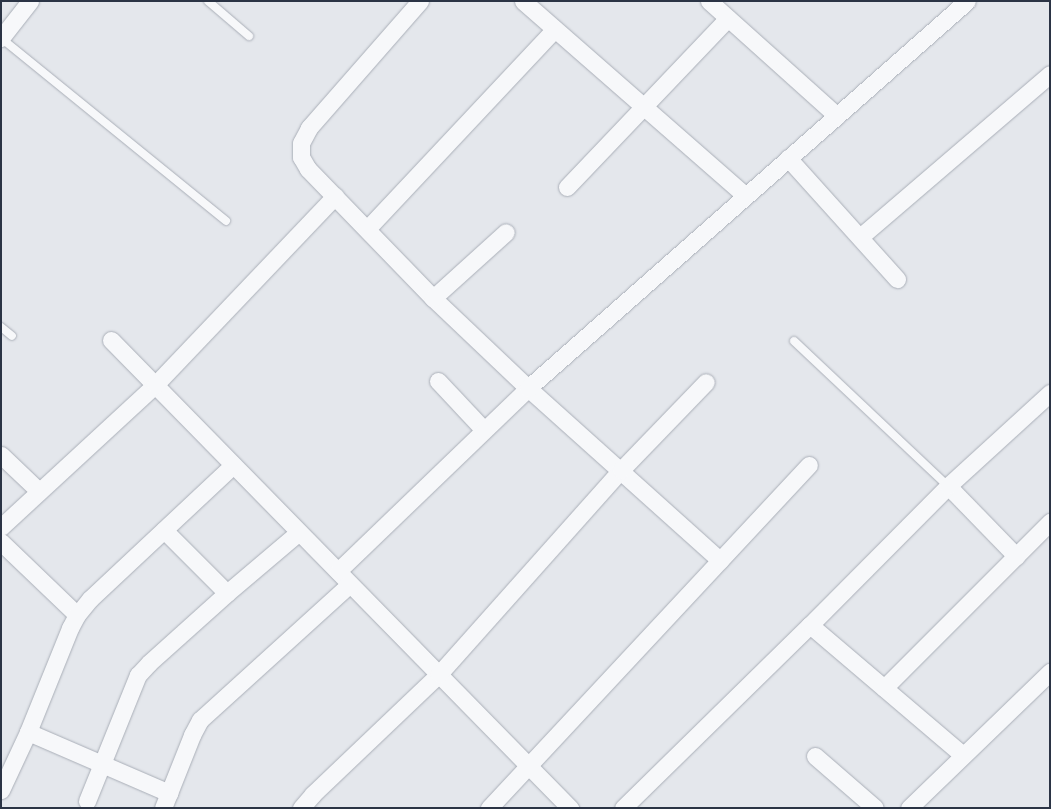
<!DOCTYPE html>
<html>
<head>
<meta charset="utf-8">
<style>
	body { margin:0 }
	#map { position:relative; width:1051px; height:809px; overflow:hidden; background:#e4e7ec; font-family:"Fira Sans Condensed",sans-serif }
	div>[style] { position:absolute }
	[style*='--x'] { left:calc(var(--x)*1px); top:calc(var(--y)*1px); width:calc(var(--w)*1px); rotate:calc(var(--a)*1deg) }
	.roads { filter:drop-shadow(0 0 1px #a9aeb7) drop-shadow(0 0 1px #a9aeb7) }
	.lane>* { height:8px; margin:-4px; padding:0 4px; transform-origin:4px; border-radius:4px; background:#f7f8fa }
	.street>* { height:17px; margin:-8.5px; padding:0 8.5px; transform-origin:8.5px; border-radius:8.5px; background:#f7f8fa }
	span { translate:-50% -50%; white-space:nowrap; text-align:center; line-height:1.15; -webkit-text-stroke:3.5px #f4f6f9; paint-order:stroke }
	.frame { position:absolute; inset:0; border:2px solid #2b3445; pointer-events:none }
</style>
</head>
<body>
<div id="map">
	<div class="roads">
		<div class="lane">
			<div style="--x:208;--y:1;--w:54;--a:40.5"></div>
			<div style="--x:1;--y:38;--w:290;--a:39.1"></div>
			<div style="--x:1;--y:327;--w:14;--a:39"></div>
			<div style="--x:794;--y:341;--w:212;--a:43.3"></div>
		</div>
		<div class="street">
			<div style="--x:420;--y:1;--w:169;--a:131.2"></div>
			<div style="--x:309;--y:128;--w:17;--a:118"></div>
			<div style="--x:301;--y:143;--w:14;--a:90"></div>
			<div style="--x:301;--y:157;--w:14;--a:60"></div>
			<div style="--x:308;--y:169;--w:180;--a:45.9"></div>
			<div style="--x:433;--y:298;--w:131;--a:43.5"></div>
			<div style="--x:528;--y:388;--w:258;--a:41.9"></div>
			<div style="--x:523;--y:1;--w:296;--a:41.2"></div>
			<div style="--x:709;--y:1;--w:172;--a:41.9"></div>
			<div style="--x:1;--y:38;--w:47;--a:-51.9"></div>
			<div style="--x:788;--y:158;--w:163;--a:48"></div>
			<div style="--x:567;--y:187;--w:233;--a:-46.4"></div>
			<div style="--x:367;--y:229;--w:274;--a:-46.8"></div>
			<div style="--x:860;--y:237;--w:250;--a:-40.6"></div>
			<div style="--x:433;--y:298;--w:98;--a:-42.1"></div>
			<div style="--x:111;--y:340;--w:656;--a:45.56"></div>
			<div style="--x:438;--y:381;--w:67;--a:46.8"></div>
			<div style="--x:1;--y:455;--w:52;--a:43.5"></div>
			<div style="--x:948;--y:486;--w:98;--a:45.8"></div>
			<div style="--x:1;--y:527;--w:209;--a:-42.7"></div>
			<div style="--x:155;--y:385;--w:261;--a:-46.4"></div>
			<div style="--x:164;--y:530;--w:89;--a:45"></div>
			<div style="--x:1;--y:542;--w:105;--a:43.8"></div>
			<div style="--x:338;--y:571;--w:264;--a:-43.9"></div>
			<div style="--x:528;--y:388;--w:585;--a:-41.4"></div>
			<div style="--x:810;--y:625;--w:201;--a:40.4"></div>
			<div style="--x:884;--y:688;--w:235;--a:-45"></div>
			<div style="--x:28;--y:732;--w:154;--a:23.4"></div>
			<div style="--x:815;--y:756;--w:79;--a:40.9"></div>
			<div style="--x:1;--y:790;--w:64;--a:-65"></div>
			<div style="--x:28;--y:732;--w:112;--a:-68"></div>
			<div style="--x:70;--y:628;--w:15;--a:-62"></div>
			<div style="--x:77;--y:615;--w:21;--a:-51"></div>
			<div style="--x:90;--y:599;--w:196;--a:-43.1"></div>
			<div style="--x:87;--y:801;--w:136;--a:-68"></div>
			<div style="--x:138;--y:675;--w:16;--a:-47"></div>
			<div style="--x:149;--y:663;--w:105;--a:-41.9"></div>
			<div style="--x:227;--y:593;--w:94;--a:-40.3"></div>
			<div style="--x:163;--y:808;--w:79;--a:-68.3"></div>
			<div style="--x:192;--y:735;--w:17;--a:-62"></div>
			<div style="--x:200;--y:720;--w:202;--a:-42.2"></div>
			<div style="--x:301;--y:808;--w:18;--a:-49"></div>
			<div style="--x:313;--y:794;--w:174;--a:-43.6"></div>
			<div style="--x:439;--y:674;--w:273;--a:-48.3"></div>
			<div style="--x:621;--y:470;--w:122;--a:-46"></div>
			<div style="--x:489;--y:808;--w:469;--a:-47"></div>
			<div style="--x:623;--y:808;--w:262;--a:-44.4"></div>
			<div style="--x:810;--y:625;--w:196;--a:-45.2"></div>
			<div style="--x:948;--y:486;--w:138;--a:-42.4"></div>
			<div style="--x:909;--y:808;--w:196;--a:-44"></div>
		</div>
	</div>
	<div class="frame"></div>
</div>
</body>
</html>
